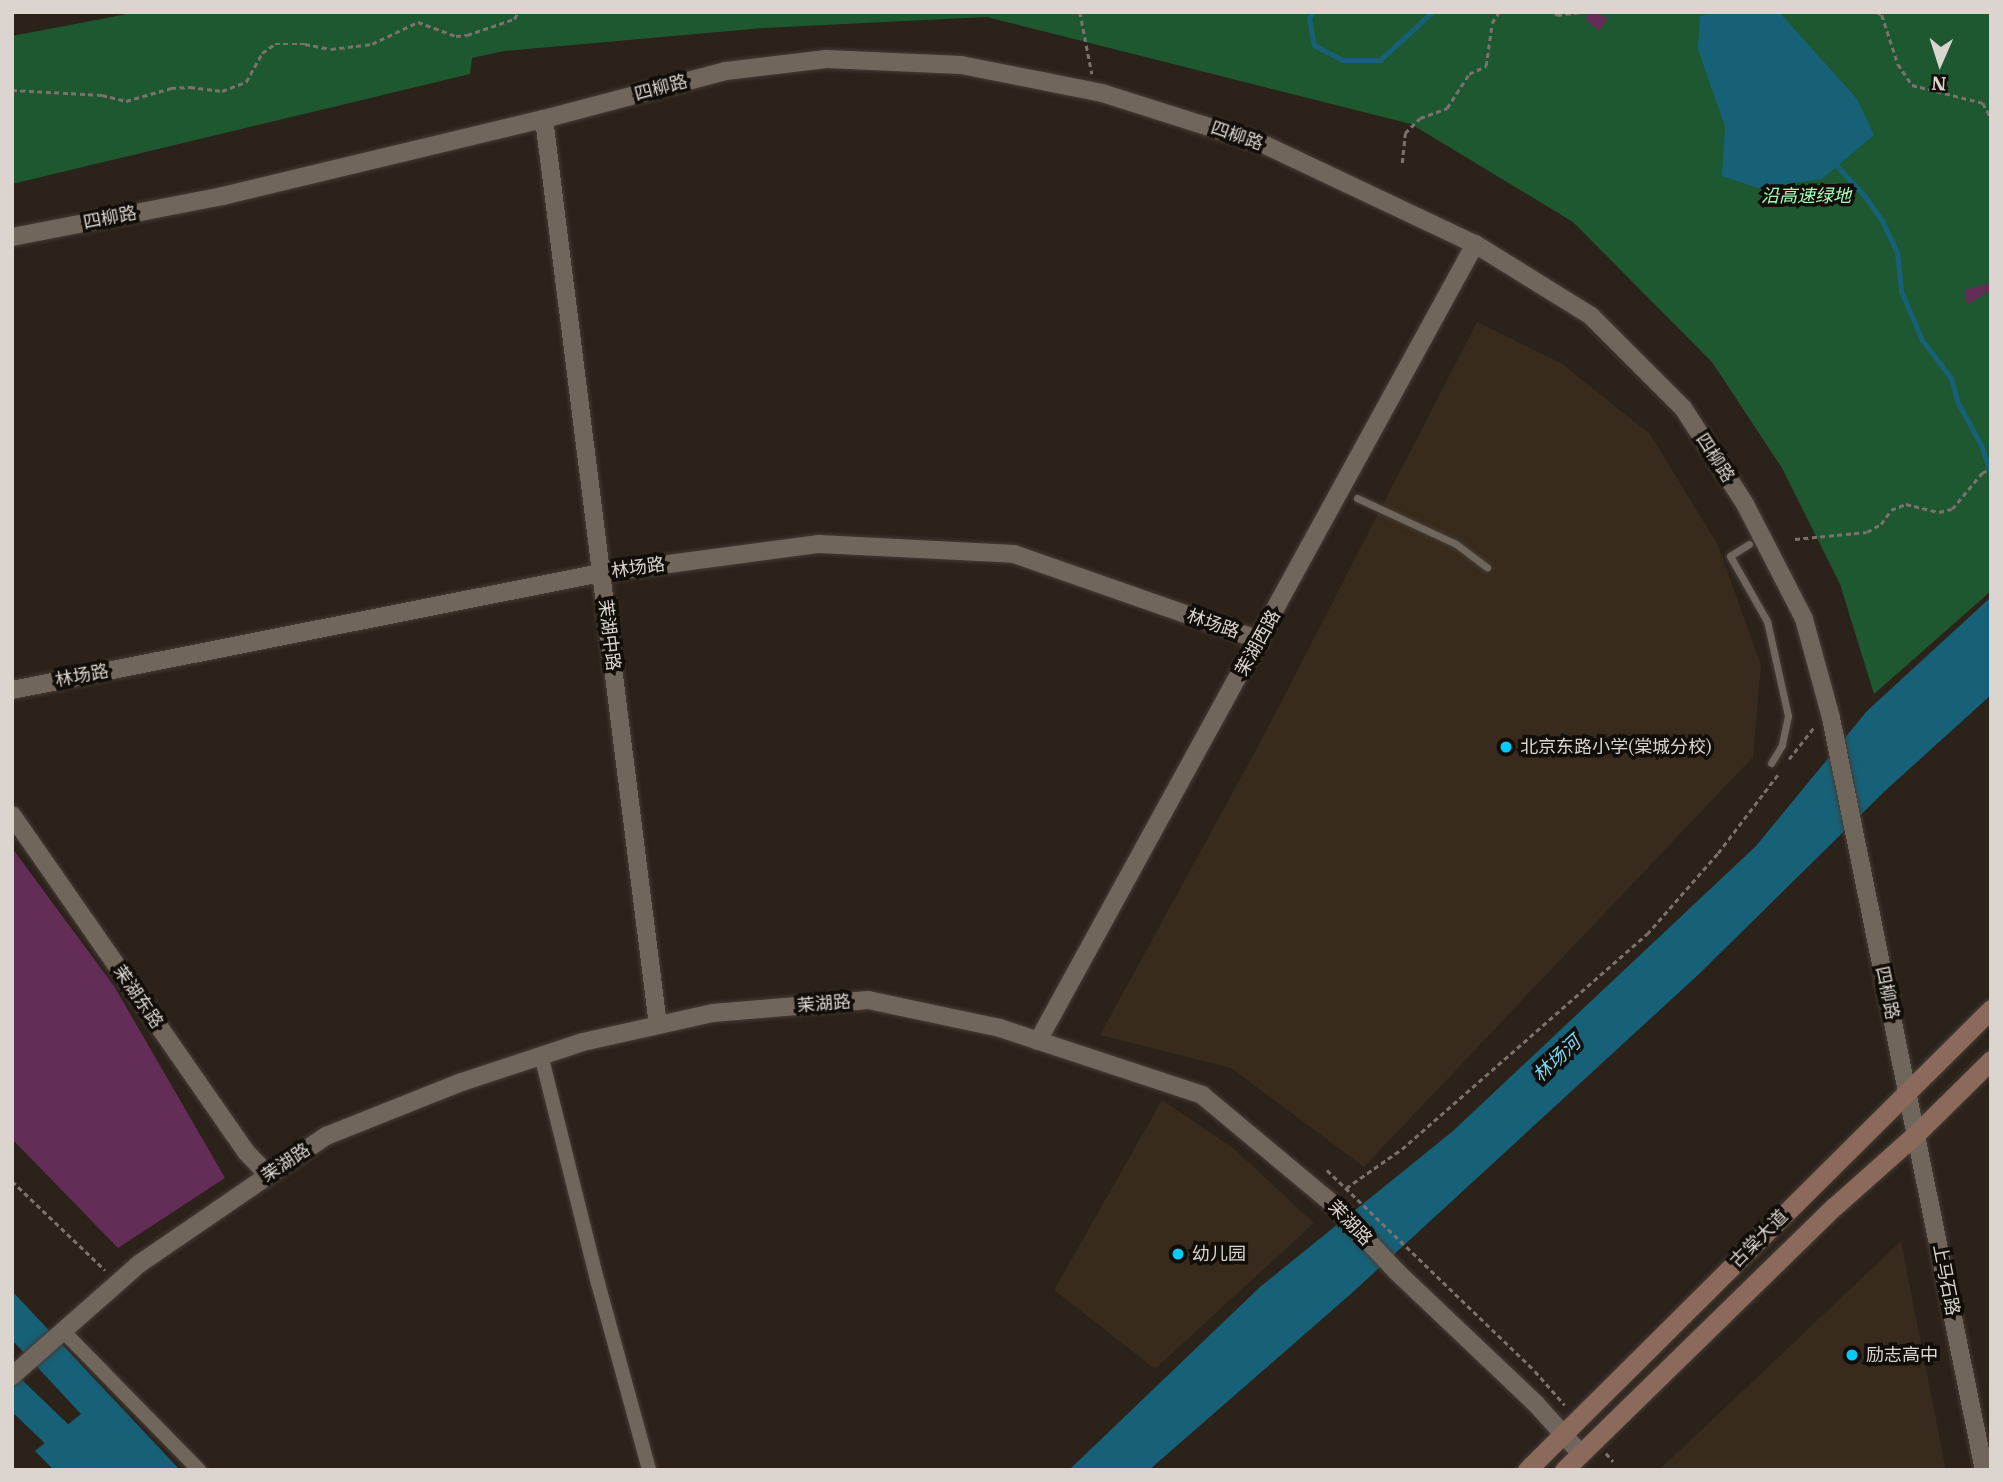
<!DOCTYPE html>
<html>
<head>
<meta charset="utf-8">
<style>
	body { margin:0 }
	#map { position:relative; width:2003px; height:1482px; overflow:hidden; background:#2b221a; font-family:"IBM Plex Serif","Noto Sans SC",serif }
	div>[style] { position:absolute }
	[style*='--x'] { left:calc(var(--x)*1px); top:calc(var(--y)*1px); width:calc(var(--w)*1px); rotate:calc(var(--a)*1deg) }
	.built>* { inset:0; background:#382a1c }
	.green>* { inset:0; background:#1e5830 }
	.water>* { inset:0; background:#166178 }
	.stream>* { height:5px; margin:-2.5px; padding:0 2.5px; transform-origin:2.5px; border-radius:2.5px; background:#166178 }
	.river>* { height:30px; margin:-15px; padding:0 15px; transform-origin:15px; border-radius:15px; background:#166178 }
	.building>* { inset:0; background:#632d57 }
	.path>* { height:2.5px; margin-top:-1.25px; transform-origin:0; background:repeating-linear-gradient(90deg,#7a726c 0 5px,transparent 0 8.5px) }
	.roads { filter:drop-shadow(0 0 2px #443c35) drop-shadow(0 0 2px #443c35) }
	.service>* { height:7px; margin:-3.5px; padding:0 3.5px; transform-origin:3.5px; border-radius:3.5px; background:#71665c }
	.minor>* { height:14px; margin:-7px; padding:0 7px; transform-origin:7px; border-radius:7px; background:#71665c }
	.tertiary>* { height:18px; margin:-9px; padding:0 9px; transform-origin:9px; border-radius:9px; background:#71665c }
	.secondary>* { height:19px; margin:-9.5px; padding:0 9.5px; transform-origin:9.5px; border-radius:9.5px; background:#8c6a5b }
	.dots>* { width:19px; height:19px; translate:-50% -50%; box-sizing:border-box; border:4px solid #110d09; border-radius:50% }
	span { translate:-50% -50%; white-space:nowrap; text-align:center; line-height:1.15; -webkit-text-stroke:7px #110d09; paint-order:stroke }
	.street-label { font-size:18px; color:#dbd4cf }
	.park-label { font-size:18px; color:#a3fdb8; font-style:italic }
	.poi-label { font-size:18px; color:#dbd4cf }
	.left { translate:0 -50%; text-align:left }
	.water-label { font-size:19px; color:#78d8f9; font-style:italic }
	.frame { position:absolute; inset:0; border:14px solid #dbd4cf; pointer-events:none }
	.north { position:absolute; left:1905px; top:28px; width:70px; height:70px; -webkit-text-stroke:5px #110d09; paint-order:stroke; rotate:183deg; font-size:19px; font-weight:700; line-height:28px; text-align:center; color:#dbd4cf }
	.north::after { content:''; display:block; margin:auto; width:24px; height:32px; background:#dbd4cf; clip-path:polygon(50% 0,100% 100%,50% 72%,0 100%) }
</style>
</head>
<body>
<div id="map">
	<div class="built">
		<div style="clip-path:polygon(1477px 322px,1561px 363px,1650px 434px,1718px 545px,1761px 665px,1753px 757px,1364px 1167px,1231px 1068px,1100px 1035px,1263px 737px)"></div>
		<div style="clip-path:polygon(1162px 1100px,1233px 1148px,1314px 1223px,1155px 1369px,1054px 1290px)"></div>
		<div style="clip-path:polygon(1901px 1241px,1946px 1470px,1659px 1470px)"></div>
	</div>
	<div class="green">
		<div style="clip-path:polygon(138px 12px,1991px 12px,1991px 591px,1874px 694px,1840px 584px,1782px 468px,1712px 362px,1573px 222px,1411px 124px,987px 17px,763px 28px,504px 51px,472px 58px,470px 74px,12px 184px,12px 36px)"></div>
	</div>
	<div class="water">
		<div style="clip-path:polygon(1719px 12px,1779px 12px,1857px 99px,1874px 135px,1822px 179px,1758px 188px,1722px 176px,1725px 127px,1698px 49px,1700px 16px)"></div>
		<div style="clip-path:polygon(1991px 597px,1991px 695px,1886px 790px,1699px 974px,1353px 1292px,1149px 1470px,1069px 1470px,1260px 1287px,1453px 1131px,1756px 846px,1867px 711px)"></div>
		<div style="clip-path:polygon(12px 1291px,180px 1470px,54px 1470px,35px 1451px,81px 1414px,12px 1340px)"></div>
	</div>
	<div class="stream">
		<div style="--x:1313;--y:12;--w:7;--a:124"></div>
		<div style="--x:1309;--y:18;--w:27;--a:80"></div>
		<div style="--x:1314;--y:45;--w:32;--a:28"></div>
		<div style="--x:1342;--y:60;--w:38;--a:0"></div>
		<div style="--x:1380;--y:60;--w:71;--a:-42.7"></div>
		<div style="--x:1832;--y:161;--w:47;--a:46.7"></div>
		<div style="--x:1864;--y:195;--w:32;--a:55"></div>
		<div style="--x:1882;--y:221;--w:34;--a:64"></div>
		<div style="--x:1897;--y:252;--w:39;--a:84"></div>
		<div style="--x:1901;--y:291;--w:53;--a:66.8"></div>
		<div style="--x:1922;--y:340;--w:48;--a:52.7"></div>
		<div style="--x:1951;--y:378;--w:24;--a:75"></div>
		<div style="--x:1957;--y:401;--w:50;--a:61.4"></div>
		<div style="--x:1981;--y:445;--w:31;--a:71"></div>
	</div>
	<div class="river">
		<div style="--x:12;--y:1391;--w:114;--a:43.9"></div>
	</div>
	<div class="building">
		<div style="clip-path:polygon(1592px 12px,1608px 18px,1599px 31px,1585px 19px)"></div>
		<div style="clip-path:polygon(1991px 283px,1991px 290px,1967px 305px,1964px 290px)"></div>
		<div style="clip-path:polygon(12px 848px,114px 986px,225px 1178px,118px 1248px,12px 1139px)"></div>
	</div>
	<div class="path">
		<div style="--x:1080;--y:12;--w:63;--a:79"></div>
		<div style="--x:1555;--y:12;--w:4;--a:56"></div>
		<div style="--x:1557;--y:15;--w:24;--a:-7"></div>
		<div style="--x:1877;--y:12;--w:6;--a:31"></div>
		<div style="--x:1882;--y:15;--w:52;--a:71.9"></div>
		<div style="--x:1898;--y:64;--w:25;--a:56"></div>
		<div style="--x:1912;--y:85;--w:73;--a:14.2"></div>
		<div style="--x:1983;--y:103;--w:17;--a:62"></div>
		<div style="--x:12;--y:90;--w:90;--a:3.2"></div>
		<div style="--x:102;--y:95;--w:25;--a:14"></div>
		<div style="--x:126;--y:101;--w:47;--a:-16.1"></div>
		<div style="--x:171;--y:88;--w:19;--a:-3"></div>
		<div style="--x:190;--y:87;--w:32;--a:7"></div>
		<div style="--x:222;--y:91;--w:26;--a:-21"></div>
		<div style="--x:246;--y:82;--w:33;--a:-61"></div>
		<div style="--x:262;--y:53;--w:16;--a:-35"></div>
		<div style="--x:275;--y:44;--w:30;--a:0"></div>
		<div style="--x:305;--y:44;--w:26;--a:11"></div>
		<div style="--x:331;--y:49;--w:41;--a:-7"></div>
		<div style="--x:372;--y:44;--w:51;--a:-25.6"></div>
		<div style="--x:418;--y:22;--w:40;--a:20.2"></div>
		<div style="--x:456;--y:36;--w:11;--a:-5"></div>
		<div style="--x:467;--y:35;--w:50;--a:-18.8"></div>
		<div style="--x:514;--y:19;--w:8;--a:-60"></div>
		<div style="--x:1402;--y:163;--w:30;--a:-84"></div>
		<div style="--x:1405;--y:133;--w:21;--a:-45"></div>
		<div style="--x:1420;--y:118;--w:29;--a:-20"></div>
		<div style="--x:1447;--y:108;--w:40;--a:-57.1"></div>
		<div style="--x:1469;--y:74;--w:19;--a:-25"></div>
		<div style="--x:1486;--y:66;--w:43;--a:-82.1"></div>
		<div style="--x:1492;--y:23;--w:13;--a:-58"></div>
		<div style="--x:1795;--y:539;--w:72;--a:-5.6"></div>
		<div style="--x:1867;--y:532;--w:16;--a:-30"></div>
		<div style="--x:1881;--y:524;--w:17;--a:-54"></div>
		<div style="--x:1891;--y:510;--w:16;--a:-22"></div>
		<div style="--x:1906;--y:504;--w:34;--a:14"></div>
		<div style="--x:1939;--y:512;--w:13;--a:-13"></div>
		<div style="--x:1952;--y:509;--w:47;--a:-50.2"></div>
		<div style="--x:1982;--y:473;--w:10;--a:-29"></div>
		<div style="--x:1789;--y:759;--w:42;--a:-51.8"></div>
		<div style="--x:1327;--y:1170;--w:289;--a:44"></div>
		<div style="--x:1535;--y:1371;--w:45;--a:48.6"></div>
		<div style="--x:12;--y:1181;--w:129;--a:43.7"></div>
		<div style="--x:1346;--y:1188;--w:68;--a:-34.9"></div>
		<div style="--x:1402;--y:1149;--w:326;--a:-41.3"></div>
		<div style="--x:1647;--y:934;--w:108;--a:-48.8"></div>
		<div style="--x:1718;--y:853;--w:101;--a:-52.7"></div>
		<div style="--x:1606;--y:1453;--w:11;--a:49"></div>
	</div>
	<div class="roads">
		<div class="service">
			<div style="--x:1357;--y:498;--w:109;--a:24.9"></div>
			<div style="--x:1456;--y:544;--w:39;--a:37"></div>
			<div style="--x:1749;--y:544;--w:22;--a:148"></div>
			<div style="--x:1730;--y:556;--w:75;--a:60.4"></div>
			<div style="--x:1767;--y:621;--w:97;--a:77.5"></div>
			<div style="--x:1788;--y:716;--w:30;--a:102"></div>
			<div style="--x:1782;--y:745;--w:21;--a:121"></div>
		</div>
		<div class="minor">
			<div style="--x:541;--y:1055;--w:235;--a:76"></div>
			<div style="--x:598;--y:1283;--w:194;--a:74.7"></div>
			<div style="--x:62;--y:1330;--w:196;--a:45.6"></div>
		</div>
		<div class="tertiary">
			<div style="--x:544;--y:119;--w:913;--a:82.83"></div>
			<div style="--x:12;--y:237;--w:215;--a:-11"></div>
			<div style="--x:223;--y:196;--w:330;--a:-13.5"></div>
			<div style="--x:544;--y:119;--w:188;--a:-14.8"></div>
			<div style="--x:726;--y:71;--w:101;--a:-6.8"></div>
			<div style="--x:826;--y:59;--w:135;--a:2.5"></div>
			<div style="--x:961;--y:65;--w:144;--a:11.2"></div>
			<div style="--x:1102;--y:93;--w:169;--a:17.6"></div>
			<div style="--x:1263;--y:144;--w:234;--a:25.3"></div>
			<div style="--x:1475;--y:244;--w:137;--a:31.8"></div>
			<div style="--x:1591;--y:316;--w:130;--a:45"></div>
			<div style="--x:1683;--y:408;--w:114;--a:57.1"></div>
			<div style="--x:1745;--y:504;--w:129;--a:62.8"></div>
			<div style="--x:1804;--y:619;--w:103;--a:74.7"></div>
			<div style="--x:1831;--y:718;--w:767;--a:78.5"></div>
			<div style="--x:12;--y:690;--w:601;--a:-11.24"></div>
			<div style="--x:601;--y:573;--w:220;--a:-7.6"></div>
			<div style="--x:819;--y:544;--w:195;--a:2.9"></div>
			<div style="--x:1014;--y:554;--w:261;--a:19.3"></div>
			<div style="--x:12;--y:815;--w:410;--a:55.2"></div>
			<div style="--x:246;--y:1152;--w:32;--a:46"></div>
			<div style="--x:1038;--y:1041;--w:909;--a:-61.26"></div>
			<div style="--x:12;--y:1376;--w:169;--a:-41.4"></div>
			<div style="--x:139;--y:1264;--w:227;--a:-34.4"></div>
			<div style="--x:326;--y:1136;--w:146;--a:-21.7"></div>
			<div style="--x:462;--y:1082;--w:127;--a:-18.3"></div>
			<div style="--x:583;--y:1042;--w:133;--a:-12.6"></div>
			<div style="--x:713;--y:1013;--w:156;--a:-4.8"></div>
			<div style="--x:868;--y:1000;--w:135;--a:12"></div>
			<div style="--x:1000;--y:1028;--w:213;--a:18.3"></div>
			<div style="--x:1202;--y:1095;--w:170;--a:39.8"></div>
			<div style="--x:1333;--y:1204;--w:93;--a:46.7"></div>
			<div style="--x:1397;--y:1272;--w:192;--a:43.5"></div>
			<div style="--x:1536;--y:1404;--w:67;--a:48"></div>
		</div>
		<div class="secondary">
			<div style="--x:1527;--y:1470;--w:654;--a:-44.81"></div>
			<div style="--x:1564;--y:1470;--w:378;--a:-44.3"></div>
			<div style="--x:1835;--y:1206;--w:110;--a:-41.7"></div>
			<div style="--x:1917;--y:1133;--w:104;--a:-44.6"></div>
		</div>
	</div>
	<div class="dots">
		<div style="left:1506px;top:747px;background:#05cbf9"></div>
		<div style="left:1178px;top:1254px;background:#05cbf9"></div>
		<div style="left:1852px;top:1355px;background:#05cbf9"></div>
	</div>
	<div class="street-label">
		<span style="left:661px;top:88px;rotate:-15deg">四柳路</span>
		<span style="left:1237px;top:136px;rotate:19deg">四柳路</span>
		<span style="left:110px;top:218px;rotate:-11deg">四柳路</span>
		<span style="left:1715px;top:458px;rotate:57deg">四柳路</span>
		<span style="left:638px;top:568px;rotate:-8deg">林场路</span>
		<span style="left:1213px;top:624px;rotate:19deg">林场路</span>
		<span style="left:609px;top:635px;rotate:83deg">茉湖中路</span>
		<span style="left:1258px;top:643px;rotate:-61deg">茉湖西路</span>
		<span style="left:82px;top:676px;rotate:-11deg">林场路</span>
		<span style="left:1887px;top:993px;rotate:78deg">四柳路</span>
		<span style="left:138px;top:997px;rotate:55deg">茉湖东路</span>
		<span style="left:824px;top:1004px;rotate:-5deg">茉湖路</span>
		<span style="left:286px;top:1163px;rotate:-34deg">茉湖路</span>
		<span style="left:1350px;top:1223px;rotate:46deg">茉湖路</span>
		<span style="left:1759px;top:1239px;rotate:-45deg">古棠大道</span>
		<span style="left:1946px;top:1280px;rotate:79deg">上马石路</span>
	</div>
	<div class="park-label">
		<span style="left:1806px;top:196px">沿高速绿地</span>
	</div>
	<div class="poi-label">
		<span class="left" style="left:1520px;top:747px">北京东路小学(棠城分校)</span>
		<span class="left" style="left:1192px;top:1254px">幼儿园</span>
		<span class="left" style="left:1866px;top:1355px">励志高中</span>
	</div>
	<div class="water-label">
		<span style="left:1557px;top:1059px;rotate:-43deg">林场河</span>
	</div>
	<div class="frame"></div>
	<div class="north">N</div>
</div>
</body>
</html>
